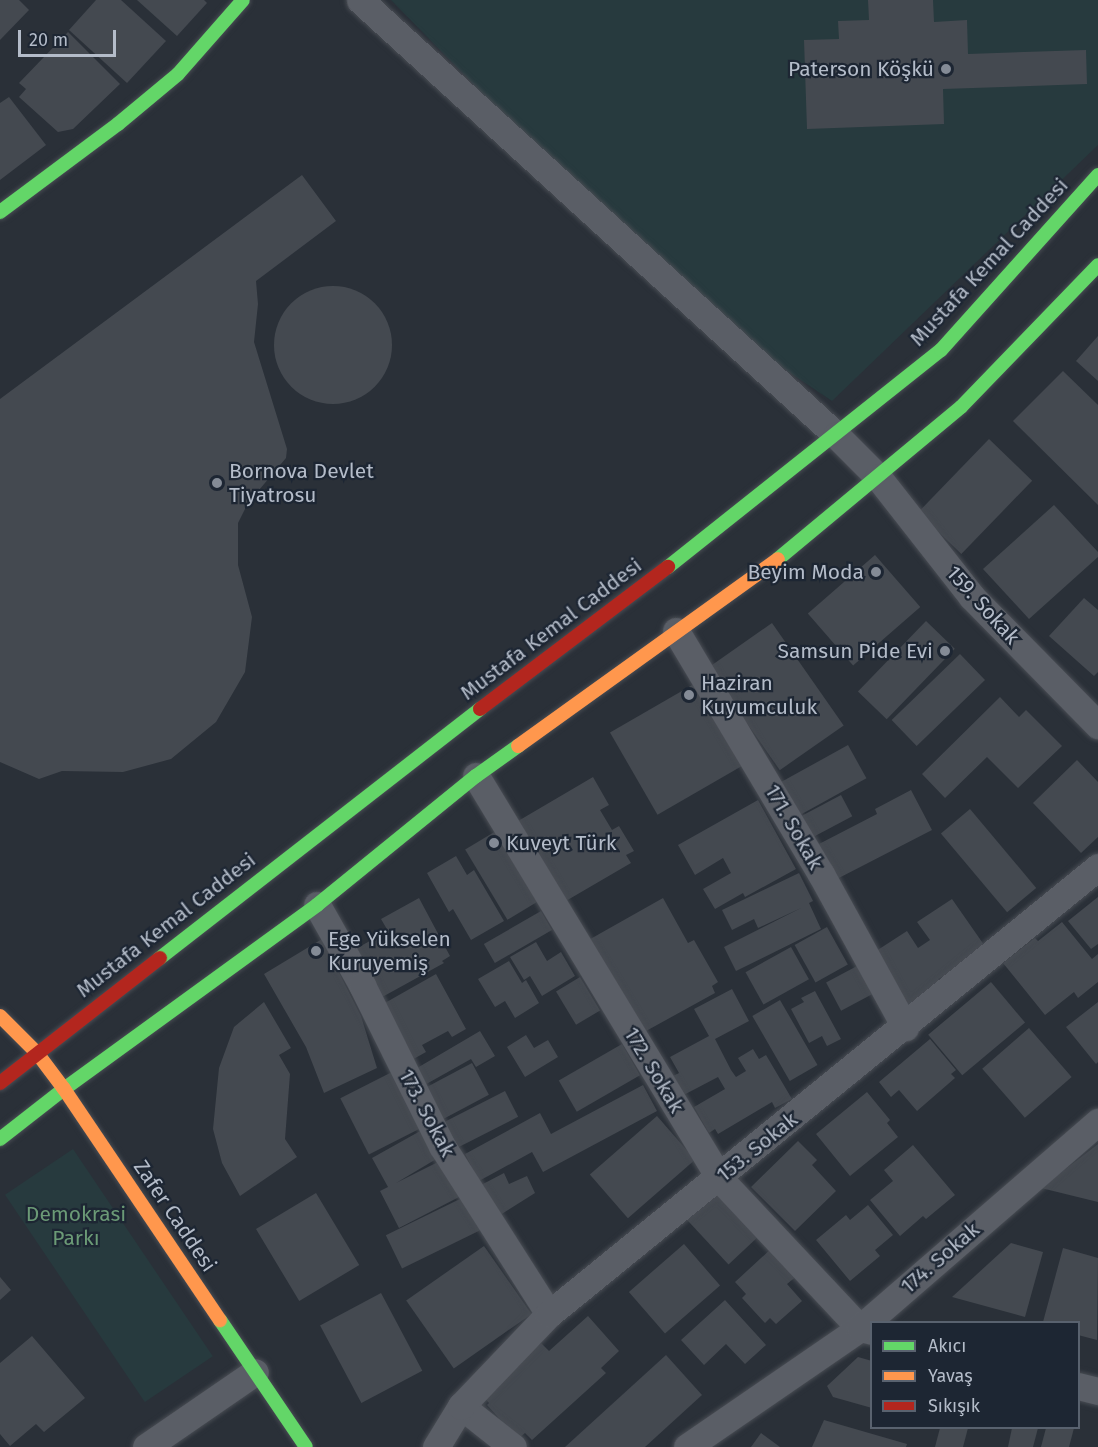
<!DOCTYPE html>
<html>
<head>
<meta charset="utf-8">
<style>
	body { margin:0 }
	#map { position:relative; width:1098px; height:1447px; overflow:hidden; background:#2a3038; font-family:"Fira Sans",sans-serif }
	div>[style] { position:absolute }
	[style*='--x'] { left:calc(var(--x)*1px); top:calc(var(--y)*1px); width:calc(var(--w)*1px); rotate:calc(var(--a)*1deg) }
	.green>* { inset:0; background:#273a3e; transform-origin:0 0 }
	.building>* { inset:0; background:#444950; transform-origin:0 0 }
	.round { border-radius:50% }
	.roads { filter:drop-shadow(0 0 2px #484c53) drop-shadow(0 0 2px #484c53) }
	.street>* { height:27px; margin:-13.5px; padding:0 13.5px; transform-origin:13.5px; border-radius:13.5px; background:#5a5e66 }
	.fast>* { height:14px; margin:-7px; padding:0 7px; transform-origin:7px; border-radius:7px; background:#63d668 }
	.slow>* { height:14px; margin:-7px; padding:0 7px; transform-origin:7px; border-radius:7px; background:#ff974d }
	.jam>* { height:14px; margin:-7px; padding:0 7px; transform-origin:7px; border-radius:7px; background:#b3261e }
	.dots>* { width:16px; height:16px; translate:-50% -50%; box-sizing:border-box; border:3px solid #1d2633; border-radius:50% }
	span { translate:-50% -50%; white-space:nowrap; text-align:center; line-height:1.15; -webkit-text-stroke:4.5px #1d2633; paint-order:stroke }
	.poi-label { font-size:21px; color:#b4bcc9 }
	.right { translate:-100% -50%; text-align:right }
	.left { translate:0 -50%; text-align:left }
	.street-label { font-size:21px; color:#b4bcc9 }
	.park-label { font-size:21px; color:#6b9a76 }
	.legend { position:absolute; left:870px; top:1321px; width:210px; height:108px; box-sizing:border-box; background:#1d2633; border:2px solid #59626f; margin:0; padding:8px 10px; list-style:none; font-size:18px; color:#b4bcc9 }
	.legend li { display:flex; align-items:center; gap:12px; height:30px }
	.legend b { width:30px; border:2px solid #59626f }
	.scale { position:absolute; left:18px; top:30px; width:98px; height:27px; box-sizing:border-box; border:3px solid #b4bcc9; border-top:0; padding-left:8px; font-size:18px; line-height:21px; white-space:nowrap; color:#b4bcc9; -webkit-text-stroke:4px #1d2633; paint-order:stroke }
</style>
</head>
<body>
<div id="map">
	<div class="green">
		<div style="clip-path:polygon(391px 0,1098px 0,1098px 145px,832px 401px,690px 306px)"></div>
		<div style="left:73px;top:1149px;width:250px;height:82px;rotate:56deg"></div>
	</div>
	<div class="building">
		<div style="clip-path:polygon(0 0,19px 0,29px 10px,0 40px)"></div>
		<div style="clip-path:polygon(96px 0,121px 0,166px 41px,127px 83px,69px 30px)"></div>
		<div style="clip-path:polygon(137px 0,204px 0,207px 3px,177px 36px)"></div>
		<div style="clip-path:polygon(868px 0,933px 0,934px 22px,967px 20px,968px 54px,1086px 50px,1087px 84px,943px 89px,944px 124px,807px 129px,804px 40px,839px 39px,838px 21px,869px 20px)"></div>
		<div style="clip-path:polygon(68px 32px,120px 84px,73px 129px,58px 132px,19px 97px,26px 89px,19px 83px)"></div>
		<div style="clip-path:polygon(9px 97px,46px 145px,0 180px,0 103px)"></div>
		<div style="clip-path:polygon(302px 175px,336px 221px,256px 281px,258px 304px,254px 342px,287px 449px,286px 458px,248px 503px,238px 523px,238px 565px,252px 617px,245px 672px,216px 722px,171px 759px,123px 772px,62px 771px,39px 779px,0 762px,0 399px)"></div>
		<div class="round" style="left:274px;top:286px;width:118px;height:118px"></div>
		<div style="clip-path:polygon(1098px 336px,1098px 381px,1076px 361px)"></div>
		<div style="clip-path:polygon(1063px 371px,1098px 405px,1098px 505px,1013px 421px)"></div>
		<div style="left:989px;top:439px;width:60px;height:102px;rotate:44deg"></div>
		<div style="clip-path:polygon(1054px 505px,1098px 552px,1098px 557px,1029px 619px,983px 569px)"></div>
		<div style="left:875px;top:555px;width:69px;height:89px;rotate:49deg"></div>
		<div style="clip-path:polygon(1084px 598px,1098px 610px,1098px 672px,1094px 676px,1049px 636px)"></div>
		<div style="left:926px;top:621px;width:40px;height:98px;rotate:44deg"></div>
		<div style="left:772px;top:623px;width:125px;height:78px;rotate:55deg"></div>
		<div style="left:960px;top:654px;width:36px;height:95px;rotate:46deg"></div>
		<div style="left:694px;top:684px;width:95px;height:97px;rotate:60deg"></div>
		<div style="clip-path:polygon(1000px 697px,1019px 717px,1026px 710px,1062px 746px,1018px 788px,987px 757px,945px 798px,922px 774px)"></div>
		<div style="left:848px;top:745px;width:38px;height:77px;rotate:61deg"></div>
		<div style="clip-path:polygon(1077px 760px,1098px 782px,1098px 837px,1081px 853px,1033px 803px)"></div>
		<div style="clip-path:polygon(593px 777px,609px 805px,600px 810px,612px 830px,619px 826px,634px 851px,626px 855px,631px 863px,559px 905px,513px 824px)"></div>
		<div style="clip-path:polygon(911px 790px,932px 830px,835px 880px,817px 845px,877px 814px,875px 809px)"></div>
		<div style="left:841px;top:795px;width:24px;height:48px;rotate:62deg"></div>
		<div style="clip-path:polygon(758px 800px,796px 869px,745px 897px,743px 893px,715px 909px,703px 889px,731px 873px,723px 858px,695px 875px,678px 845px)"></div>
		<div style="left:970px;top:809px;width:103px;height:38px;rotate:50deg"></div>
		<div style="left:496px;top:831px;width:82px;height:36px;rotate:59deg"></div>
		<div style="clip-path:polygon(456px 856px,467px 875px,474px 870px,504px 921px,471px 940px,453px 909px,449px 912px,427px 873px)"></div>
		<div style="clip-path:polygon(799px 873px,813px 901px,809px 903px,821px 929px,736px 971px,724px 947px,801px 908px,758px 928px,754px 919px,732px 930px,722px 910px)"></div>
		<div style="clip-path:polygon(1098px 897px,1098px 944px,1091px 949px,1068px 921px)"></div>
		<div style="clip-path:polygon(419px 898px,450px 956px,442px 961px,444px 963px,375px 1001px,348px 953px,388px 931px,381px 919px)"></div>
		<div style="clip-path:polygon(663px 898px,688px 943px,694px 940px,718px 982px,712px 986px,715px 993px,637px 1036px,585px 942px)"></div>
		<div style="clip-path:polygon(952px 899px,989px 952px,938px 979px,943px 987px,911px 1009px,873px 953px,907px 931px,918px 948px,930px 940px,917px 922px)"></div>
		<div style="left:541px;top:911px;width:22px;height:66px;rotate:60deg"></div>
		<div style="clip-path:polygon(1062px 922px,1092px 959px,1098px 954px,1098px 982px,1078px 998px,1074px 992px,1045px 1015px,1003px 963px,1035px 938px,1038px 941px)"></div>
		<div style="left:827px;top:927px;width:43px;height:37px;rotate:61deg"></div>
		<div style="clip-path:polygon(322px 939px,361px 1016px,377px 1068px,324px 1093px,306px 1047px,264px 974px)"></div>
		<div style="clip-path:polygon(536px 942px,547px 961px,561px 952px,575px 976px,542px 996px,530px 976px,524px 980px,510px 957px)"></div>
		<div style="left:791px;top:947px;width:37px;height:52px;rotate:61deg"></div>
		<div style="clip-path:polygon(509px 961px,522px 983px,526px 980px,539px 1003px,515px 1018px,505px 1001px,495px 1007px,478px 979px)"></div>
		<div style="left:857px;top:966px;width:32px;height:35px;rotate:62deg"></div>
		<div style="clip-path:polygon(436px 974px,466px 1029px,452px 1037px,448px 1031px,422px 1045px,426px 1052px,410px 1061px,376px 1008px)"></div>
		<div style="left:580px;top:977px;width:39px;height:28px;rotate:59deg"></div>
		<div style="left:991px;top:982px;width:53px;height:82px;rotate:50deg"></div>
		<div style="clip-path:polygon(732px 989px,749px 1021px,715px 1039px,731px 1070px,736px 1077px,746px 1071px,738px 1058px,753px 1049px,759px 1059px,766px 1055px,792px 1099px,775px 1108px,772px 1102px,718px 1134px,715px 1129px,709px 1133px,694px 1107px,725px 1089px,718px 1077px,676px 1099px,665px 1080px,679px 1073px,670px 1057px,709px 1036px,694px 1009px)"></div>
		<div style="clip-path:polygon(815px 991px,841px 1039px,827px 1046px,822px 1036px,809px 1043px,791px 1009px,804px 1002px,801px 998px)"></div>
		<div style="left:780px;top:1000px;width:75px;height:32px;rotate:60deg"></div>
		<div style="clip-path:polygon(264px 1002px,291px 1048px,279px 1055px,290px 1074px,285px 1139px,297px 1157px,240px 1196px,222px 1163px,213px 1129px,219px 1068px,234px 1027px)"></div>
		<div style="clip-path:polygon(1098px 1002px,1098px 1062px,1096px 1064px,1066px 1027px)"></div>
		<div style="left:1029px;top:1028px;width:65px;height:62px;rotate:49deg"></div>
		<div style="clip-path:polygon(480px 1031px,495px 1056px,476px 1067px,471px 1059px,421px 1087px,412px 1071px)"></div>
		<div style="clip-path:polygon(526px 1035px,534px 1048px,548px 1040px,558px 1057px,525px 1077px,507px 1047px)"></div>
		<div style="clip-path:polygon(930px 1039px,956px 1070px,951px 1074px,955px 1078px,917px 1111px,899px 1090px,891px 1097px,879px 1082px)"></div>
		<div style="left:622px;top:1044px;width:36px;height:73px;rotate:60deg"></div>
		<div style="left:472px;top:1063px;width:36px;height:57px;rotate:62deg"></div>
		<div style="left:392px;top:1072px;width:63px;height:58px;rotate:63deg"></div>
		<div style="clip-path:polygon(643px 1085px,657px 1111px,543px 1172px,532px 1152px,479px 1181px,465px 1154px,540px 1113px,551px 1134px)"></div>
		<div style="left:505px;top:1091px;width:29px;height:72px;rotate:63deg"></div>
		<div style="clip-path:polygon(867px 1092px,890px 1120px,887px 1123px,898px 1137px,850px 1176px,816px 1134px)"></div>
		<div style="left:657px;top:1116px;width:58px;height:89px;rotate:49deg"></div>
		<div style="clip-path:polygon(422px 1130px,438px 1158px,396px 1183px,442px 1160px,461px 1196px,399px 1228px,380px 1191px,388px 1187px,372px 1158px)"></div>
		<div style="clip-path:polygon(798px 1141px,817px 1160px,812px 1165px,836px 1191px,795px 1231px,751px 1187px)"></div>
		<div style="clip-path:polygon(1098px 1144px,1098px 1202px,1041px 1188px)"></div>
		<div style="clip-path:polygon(913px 1145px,955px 1195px,926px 1219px,923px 1216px,900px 1236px,870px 1200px,893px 1181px,884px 1170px)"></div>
		<div style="clip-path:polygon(504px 1173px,509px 1184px,527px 1176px,535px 1193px,497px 1217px,481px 1185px)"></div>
		<div style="left:717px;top:1189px;width:63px;height:43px;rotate:47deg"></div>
		<div style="left:316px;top:1193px;width:84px;height:70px;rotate:59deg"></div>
		<div style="left:464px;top:1197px;width:37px;height:87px;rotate:64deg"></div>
		<div style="clip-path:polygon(868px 1205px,893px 1235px,875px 1250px,880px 1256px,850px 1281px,816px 1240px,846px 1215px,850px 1220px)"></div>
		<div style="clip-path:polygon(1011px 1243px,1043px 1252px,1025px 1317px,952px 1297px)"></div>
		<div style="left:684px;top:1244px;width:55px;height:73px;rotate:49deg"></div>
		<div style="left:484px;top:1246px;width:83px;height:95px;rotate:55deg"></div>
		<div style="clip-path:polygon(773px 1247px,798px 1275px,787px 1284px,802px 1301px,776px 1324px,770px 1318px,765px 1323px,742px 1298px,746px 1294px,735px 1282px)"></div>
		<div style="clip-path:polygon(1063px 1248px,1098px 1258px,1097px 1340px,1078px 1335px,1078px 1322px,1043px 1322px)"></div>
		<div style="clip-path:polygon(0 1277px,11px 1290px,0 1300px)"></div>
		<div style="left:381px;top:1293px;width:88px;height:69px;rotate:62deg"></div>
		<div style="clip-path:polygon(725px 1300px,766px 1345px,745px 1364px,726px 1344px,704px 1365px,681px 1340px)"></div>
		<div style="clip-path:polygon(588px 1316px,619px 1351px,601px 1368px,606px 1373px,532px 1440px,525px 1433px,518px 1439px,487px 1405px,489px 1403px,482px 1395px,541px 1343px,549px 1351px)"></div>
		<div style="clip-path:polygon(32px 1336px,85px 1398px,44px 1432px,36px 1424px,10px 1446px,0 1434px,0 1363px)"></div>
		<div style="clip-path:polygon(666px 1355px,702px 1395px,645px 1447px,565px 1447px)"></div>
		<div style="clip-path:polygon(858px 1357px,872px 1361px,872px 1408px,833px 1397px,827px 1386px)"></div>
		<div style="clip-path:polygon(824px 1420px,907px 1444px,906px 1447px,812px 1447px)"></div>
		<div style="clip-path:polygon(940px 1428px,968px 1428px,963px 1447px,935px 1447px)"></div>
		<div style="clip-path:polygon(1012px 1428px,1038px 1428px,1033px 1447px,1008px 1447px)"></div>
		<div style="clip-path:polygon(1046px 1428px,1074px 1428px,1069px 1447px,1041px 1447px)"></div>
		<div style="clip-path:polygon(761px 1433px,780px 1447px,751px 1447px)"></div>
	</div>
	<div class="roads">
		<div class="street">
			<div style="--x:360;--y:0;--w:645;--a:42.42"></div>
			<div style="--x:836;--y:435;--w:59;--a:45"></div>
			<div style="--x:878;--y:477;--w:152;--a:51.9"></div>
			<div style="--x:972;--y:597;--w:180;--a:45.5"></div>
			<div style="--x:676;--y:631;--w:283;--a:59.2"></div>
			<div style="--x:821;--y:874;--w:175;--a:61.2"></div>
			<div style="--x:476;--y:776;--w:470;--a:58.8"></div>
			<div style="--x:719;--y:1178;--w:206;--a:46.8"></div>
			<div style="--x:860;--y:1328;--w:12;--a:14"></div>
			<div style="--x:317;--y:905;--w:92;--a:60.6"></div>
			<div style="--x:362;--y:985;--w:180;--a:63.6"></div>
			<div style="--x:442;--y:1146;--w:199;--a:57.5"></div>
			<div style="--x:1078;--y:1386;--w:21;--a:14"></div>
			<div style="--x:461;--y:1406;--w:66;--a:38.3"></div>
			<div style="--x:146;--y:1447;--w:132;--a:-34.5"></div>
			<div style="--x:436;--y:1447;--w:48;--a:-58.6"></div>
			<div style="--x:461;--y:1406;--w:127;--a:-46.3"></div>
			<div style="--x:549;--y:1314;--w:708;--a:-39.15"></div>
			<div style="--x:687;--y:1447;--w:210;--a:-34.5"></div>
			<div style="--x:860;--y:1328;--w:315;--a:-40.9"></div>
		</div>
		<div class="fast">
			<div style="--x:0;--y:212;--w:147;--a:-36.7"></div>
			<div style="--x:118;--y:124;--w:78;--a:-39.8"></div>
			<div style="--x:178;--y:74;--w:98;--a:-48.7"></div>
			<div style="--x:778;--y:559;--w:238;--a:-39.7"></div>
			<div style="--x:961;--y:407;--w:197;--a:-46"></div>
			<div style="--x:668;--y:567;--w:349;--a:-38.5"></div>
			<div style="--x:941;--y:350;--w:235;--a:-48.1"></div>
			<div style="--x:160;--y:958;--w:405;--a:-37.9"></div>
			<div style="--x:0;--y:1139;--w:81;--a:-38"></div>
			<div style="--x:64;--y:1089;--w:313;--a:-36"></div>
			<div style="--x:317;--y:905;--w:205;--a:-39.1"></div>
			<div style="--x:476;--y:776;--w:52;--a:-35.5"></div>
			<div style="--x:220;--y:1320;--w:153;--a:55.9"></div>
		</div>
		<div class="slow">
			<div style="--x:518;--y:746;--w:320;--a:-35.7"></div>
			<div style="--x:0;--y:1016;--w:52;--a:45"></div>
			<div style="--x:37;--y:1053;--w:45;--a:53.1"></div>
			<div style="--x:64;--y:1089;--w:279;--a:56"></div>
		</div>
		<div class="jam">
			<div style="--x:480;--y:709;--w:236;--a:-37.1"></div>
			<div style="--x:0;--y:1083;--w:203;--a:-38"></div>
		</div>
	</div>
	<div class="dots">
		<div style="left:946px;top:69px;background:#848b96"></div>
		<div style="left:217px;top:483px;background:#848b96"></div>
		<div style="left:876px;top:572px;background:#848b96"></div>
		<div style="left:945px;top:651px;background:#848b96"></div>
		<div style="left:689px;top:695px;background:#848b96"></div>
		<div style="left:494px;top:843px;background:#848b96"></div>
		<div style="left:316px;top:951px;background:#848b96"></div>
	</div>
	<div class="poi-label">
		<span class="right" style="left:934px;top:69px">Paterson Köşkü</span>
		<span class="left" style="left:229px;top:483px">Bornova Devlet<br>Tiyatrosu</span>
		<span class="right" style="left:864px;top:572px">Beyim Moda</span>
		<span class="right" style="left:933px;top:651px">Samsun Pide Evi</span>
		<span class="left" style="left:701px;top:695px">Haziran<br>Kuyumculuk</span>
		<span class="left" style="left:506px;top:843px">Kuveyt Türk</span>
		<span class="left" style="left:328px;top:951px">Ege Yükselen<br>Kuruyemiş</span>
	</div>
	<div class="street-label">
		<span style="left:989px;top:262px;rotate:-47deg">Mustafa Kemal Caddesi</span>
		<span style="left:983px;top:605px;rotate:48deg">159. Sokak</span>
		<span style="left:551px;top:629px;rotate:-37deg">Mustafa Kemal Caddesi</span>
		<span style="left:794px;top:827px;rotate:60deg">171. Sokak</span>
		<span style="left:166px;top:925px;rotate:-38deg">Mustafa Kemal Caddesi</span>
		<span style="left:654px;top:1070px;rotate:59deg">172. Sokak</span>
		<span style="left:427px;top:1113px;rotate:62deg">173. Sokak</span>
		<span style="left:757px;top:1147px;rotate:-39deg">153. Sokak</span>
		<span style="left:175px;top:1216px;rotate:56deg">Zafer Caddesi</span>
		<span style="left:940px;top:1258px;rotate:-41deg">174. Sokak</span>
	</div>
	<div class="park-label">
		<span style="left:76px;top:1226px">Demokrasi<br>Parkı</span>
	</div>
	<ul class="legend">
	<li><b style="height:8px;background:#63d668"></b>Akıcı</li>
	<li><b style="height:8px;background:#ff974d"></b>Yavaş</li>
	<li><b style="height:8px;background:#b3261e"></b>Sıkışık</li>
	</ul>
	<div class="scale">20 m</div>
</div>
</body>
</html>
